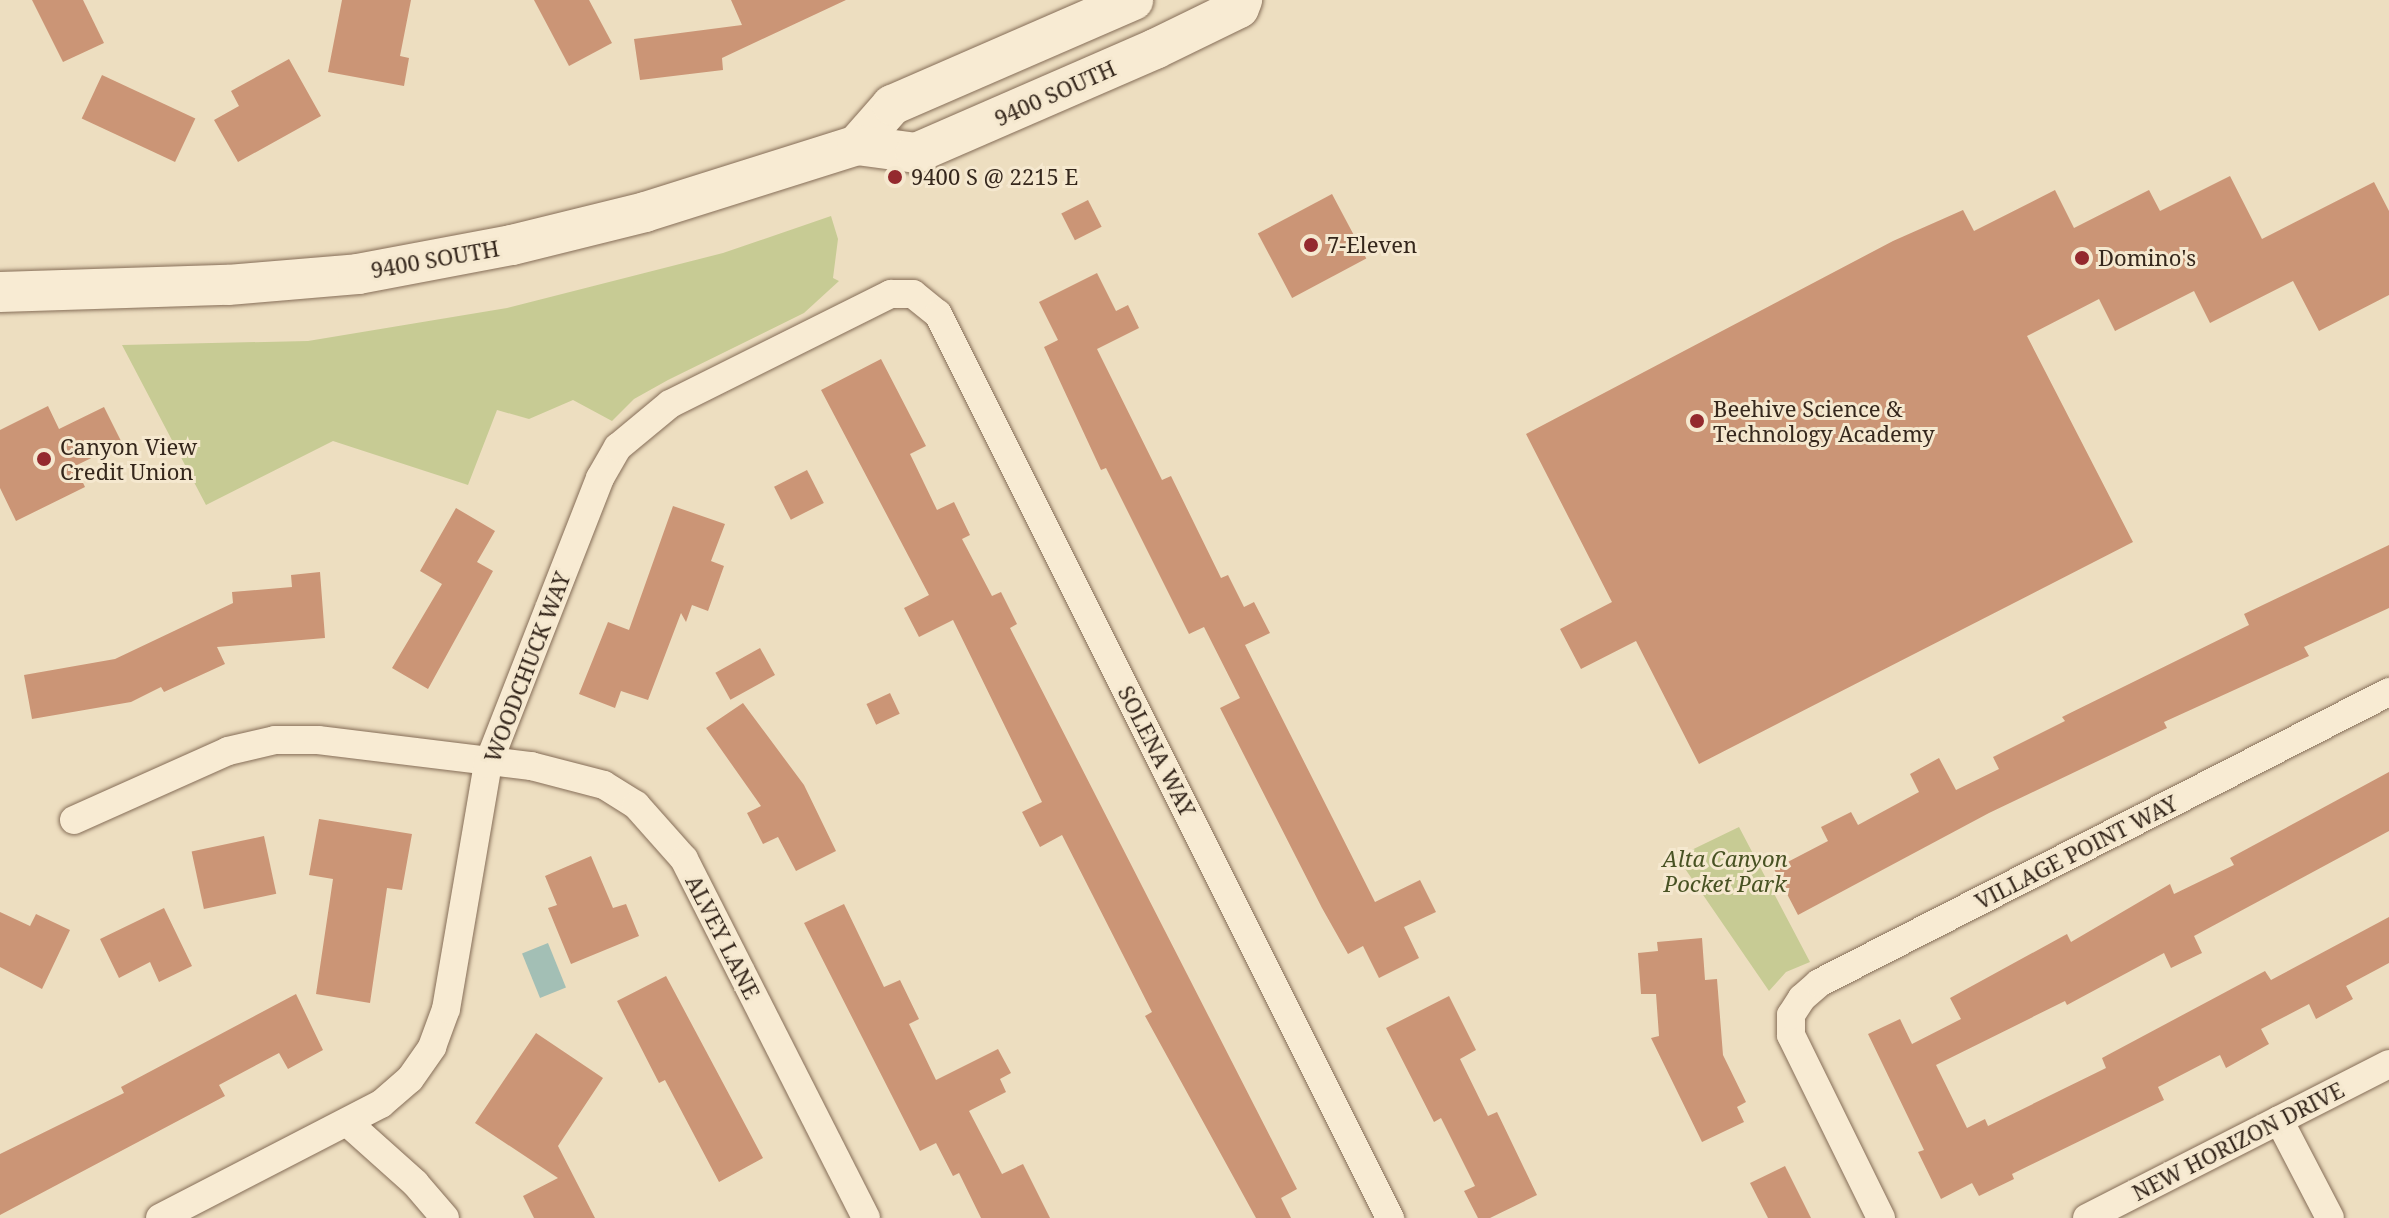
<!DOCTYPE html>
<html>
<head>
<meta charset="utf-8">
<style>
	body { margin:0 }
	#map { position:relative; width:2389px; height:1218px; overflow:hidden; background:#eddec0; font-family:"Noto Serif",serif }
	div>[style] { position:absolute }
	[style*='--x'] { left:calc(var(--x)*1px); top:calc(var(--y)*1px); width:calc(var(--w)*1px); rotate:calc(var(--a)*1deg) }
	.green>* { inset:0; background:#c7cb94 }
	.water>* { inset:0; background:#a3bfb5; transform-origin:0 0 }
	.building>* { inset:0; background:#cb9576; transform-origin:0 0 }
	.roads { filter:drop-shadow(0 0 2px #866e58) drop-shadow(0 0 2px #866e58) }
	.minor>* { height:28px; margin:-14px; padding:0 14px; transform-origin:14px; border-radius:14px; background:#f8ebd3 }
	.secondary>* { height:40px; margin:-20px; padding:0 20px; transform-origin:20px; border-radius:20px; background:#f8ebd3 }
	.dots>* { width:22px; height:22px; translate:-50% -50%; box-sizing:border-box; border:4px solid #f5e8cf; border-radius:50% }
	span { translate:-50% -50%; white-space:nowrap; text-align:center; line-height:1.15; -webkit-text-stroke:6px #f5e8cf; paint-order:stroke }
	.street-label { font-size:22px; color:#35271c }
	.poi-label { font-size:22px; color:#35271c }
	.left { translate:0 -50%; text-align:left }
	.park-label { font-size:22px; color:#485223; font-style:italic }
</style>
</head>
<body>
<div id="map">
	<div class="green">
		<div style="clip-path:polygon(831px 216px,838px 239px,833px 278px,839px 281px,804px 313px,668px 380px,634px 399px,612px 421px,573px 400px,529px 419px,497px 410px,468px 485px,333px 441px,206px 505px,122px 345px,308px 341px,507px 308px,723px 253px)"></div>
		<div style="clip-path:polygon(1739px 827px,1810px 962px,1786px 972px,1769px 991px,1677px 857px)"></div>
	</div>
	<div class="water">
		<div style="left:548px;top:943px;width:48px;height:28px;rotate:68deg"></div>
	</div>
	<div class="building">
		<div style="clip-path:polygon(32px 0,83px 0,104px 43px,63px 62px)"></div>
		<div style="clip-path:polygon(342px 0,411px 0,400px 56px,409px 58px,404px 86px,328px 72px)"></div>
		<div style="clip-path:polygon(534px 0,589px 0,612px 43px,569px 66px)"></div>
		<div style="clip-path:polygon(731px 0,846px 0,722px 58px,723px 70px,640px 80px,634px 39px,742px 25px)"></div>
		<div style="clip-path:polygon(289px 59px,321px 116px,238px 162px,214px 120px,239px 106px,231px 91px)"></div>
		<div style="left:102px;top:75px;width:103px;height:48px;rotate:25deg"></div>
		<div style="clip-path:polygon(2230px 176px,2262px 239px,2374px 182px,2389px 211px,2389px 295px,2319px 331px,2293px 281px,2210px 323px,2194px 291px,2115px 331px,2099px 299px,2027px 336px,2133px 542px,1699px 764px,1636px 641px,1581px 669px,1560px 629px,1612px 602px,1526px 434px,1893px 241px,1963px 210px,1974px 231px,2055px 190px,2074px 228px,2149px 190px,2160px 211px)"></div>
		<div style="left:1332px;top:194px;width:73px;height:84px;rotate:62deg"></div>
		<div style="left:1088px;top:200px;width:30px;height:30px;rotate:63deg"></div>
		<div style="clip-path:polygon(1097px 273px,1116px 311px,1128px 305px,1139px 328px,1097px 349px,1162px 480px,1171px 476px,1221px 578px,1228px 575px,1244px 607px,1254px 602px,1270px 633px,1245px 645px,1375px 902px,1420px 880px,1436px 912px,1404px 927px,1419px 958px,1379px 978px,1363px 946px,1348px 954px,1322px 908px,1220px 708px,1240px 698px,1204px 627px,1189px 634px,1106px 468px,1101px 470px,1044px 347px,1058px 340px,1039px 302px)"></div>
		<div style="clip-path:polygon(881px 359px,926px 446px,910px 454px,937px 510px,954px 502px,970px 535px,962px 539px,992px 596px,1001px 592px,1017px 624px,1010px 628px,1297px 1189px,1281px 1198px,1291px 1218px,1256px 1218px,1145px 1016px,1152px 1012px,1062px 835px,1040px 847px,1022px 812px,1042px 802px,953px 620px,919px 637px,904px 608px,929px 595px,821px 390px)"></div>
		<div style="clip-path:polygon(48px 406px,59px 429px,104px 407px,122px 443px,75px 466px,85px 487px,16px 521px,0 488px,0 430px)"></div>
		<div style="left:807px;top:470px;width:37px;height:37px;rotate:63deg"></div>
		<div style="clip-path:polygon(673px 506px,725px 524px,711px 561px,724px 566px,708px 611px,692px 605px,686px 622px,681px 613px,648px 700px,621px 691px,615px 708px,579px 694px,608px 622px,629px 630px)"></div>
		<div style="clip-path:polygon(456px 508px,495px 531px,477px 562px,493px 571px,428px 689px,392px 668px,442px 584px,420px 571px)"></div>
		<div style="clip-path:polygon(2389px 545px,2389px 608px,2304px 647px,2309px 656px,2164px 722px,2167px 728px,1989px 813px,1798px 915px,1774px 869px,1828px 841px,1821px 827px,1851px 812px,1858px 825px,1919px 792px,1910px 774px,1939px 758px,1956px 790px,1999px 769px,1993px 757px,2065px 721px,2062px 717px,2249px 625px,2244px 614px)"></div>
		<div style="clip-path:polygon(320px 572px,325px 638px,217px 647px,225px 664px,164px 692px,161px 687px,131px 702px,32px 719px,24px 675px,115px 659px,233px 603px,232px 592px,292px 587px,291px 575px)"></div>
		<div style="left:760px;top:648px;width:31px;height:51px;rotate:61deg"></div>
		<div style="left:890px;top:693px;width:23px;height:26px;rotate:65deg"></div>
		<div style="clip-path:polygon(743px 703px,804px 785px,836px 851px,796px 871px,778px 837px,763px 844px,747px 813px,761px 806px,706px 728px)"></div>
		<div style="clip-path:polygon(2389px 772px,2389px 831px,2194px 936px,2202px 953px,2171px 968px,2164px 953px,2067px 1005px,2065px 1001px,1936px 1065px,1967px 1128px,1985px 1119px,1988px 1126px,2106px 1068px,2102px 1058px,2265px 971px,2271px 980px,2389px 917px,2389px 963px,2346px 986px,2353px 999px,2316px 1019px,2309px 1004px,2261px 1029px,2269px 1044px,2226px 1068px,2220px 1055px,2158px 1087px,2164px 1100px,2012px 1174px,2014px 1179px,1979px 1196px,1972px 1183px,1941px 1199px,1918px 1152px,1924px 1150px,1868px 1034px,1900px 1019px,1912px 1044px,1961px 1019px,1950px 998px,2067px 934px,2071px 942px,2170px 884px,2174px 894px,2234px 865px,2230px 858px)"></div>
		<div style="clip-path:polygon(319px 819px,412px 834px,402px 890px,387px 888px,370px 1003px,316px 994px,333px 879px,309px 875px)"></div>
		<div style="left:264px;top:836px;width:59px;height:74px;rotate:78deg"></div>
		<div style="clip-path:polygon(591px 856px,613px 908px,626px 904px,639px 936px,571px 964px,548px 908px,557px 905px,545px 876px)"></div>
		<div style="clip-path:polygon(844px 904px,884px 987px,900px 980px,919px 1019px,909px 1024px,936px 1080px,998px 1049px,1011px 1073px,1000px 1079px,1006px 1092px,969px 1111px,1002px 1174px,1023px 1164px,1050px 1218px,981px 1218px,959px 1173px,953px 1176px,936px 1143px,920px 1151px,804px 923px)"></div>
		<div style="clip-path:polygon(164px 908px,192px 966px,159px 982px,150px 962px,119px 978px,100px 939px)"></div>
		<div style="clip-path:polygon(0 912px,30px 926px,36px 914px,70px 930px,42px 989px,0 967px)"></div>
		<div style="clip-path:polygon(1702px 938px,1705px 980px,1717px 979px,1723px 1055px,1746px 1102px,1737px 1107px,1744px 1122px,1702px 1142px,1651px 1038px,1659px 1036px,1656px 994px,1641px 994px,1638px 953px,1658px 951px,1657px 942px)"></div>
		<div style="clip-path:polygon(666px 976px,763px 1158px,719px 1182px,665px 1080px,659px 1083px,617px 1001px)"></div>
		<div style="clip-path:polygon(296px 994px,323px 1050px,288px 1069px,279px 1053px,219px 1085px,225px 1096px,0 1215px,0 1154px,124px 1093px,121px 1087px)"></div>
		<div style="clip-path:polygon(1449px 996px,1476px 1050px,1460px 1059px,1488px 1116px,1497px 1112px,1537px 1195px,1490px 1218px,1478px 1218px,1464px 1191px,1475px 1186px,1441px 1118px,1434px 1122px,1386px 1028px)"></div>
		<div style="clip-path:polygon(536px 1033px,603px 1078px,558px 1146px,595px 1218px,534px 1218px,523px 1196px,558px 1178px,475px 1123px)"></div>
		<div style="clip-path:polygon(1785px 1166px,1811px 1218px,1768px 1218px,1750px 1183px)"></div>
	</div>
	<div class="roads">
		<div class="minor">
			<div style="--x:74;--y:820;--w:169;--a:-24.1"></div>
			<div style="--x:228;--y:751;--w:48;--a:-13.2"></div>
			<div style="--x:275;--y:740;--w:43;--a:0"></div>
			<div style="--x:318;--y:740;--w:215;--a:7"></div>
			<div style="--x:531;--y:766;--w:75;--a:14.6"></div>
			<div style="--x:604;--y:785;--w:38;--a:32"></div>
			<div style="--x:636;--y:805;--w:72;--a:48.4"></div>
			<div style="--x:684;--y:859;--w:402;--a:63.1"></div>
			<div style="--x:2279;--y:1120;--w:110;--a:62.5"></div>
			<div style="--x:348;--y:1123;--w:90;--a:41.8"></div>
			<div style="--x:415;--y:1183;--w:46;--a:49.4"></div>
			<div style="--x:160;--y:1218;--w:249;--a:-27.3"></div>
			<div style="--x:381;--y:1104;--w:38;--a:-41"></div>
			<div style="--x:410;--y:1079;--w:39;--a:-55"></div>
			<div style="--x:432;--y:1047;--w:40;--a:-69.8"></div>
			<div style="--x:446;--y:1009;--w:249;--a:-80.3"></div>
			<div style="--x:488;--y:764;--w:307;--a:-68.6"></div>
			<div style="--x:600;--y:478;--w:36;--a:-60"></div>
			<div style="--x:618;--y:447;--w:67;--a:-39.6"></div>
			<div style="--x:670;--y:404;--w:247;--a:-26.5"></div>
			<div style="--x:891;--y:294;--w:22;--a:0"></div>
			<div style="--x:913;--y:294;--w:32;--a:39"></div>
			<div style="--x:938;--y:314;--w:1011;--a:63.43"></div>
			<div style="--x:1881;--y:1218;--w:204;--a:-116.2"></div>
			<div style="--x:1791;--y:1035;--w:20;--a:-90"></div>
			<div style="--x:1791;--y:1015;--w:20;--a:-57"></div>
			<div style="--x:1802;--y:998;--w:23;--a:-41"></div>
			<div style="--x:1819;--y:983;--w:640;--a:-27.05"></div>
			<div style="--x:2087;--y:1218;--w:339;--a:-27"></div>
		</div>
		<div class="secondary">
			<div style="--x:857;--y:145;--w:53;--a:-48.8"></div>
			<div style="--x:892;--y:105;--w:263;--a:-23.5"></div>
			<div style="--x:0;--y:292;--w:228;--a:-1.8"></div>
			<div style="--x:228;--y:285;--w:130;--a:-4.8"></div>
			<div style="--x:358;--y:274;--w:157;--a:-10.7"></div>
			<div style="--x:512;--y:245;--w:137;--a:-13.9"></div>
			<div style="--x:645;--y:212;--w:222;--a:-17.5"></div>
			<div style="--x:857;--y:145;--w:60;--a:7.7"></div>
			<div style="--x:916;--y:153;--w:261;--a:-23.5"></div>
			<div style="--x:1155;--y:49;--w:93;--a:-26"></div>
			<div style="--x:1239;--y:8;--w:9;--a:-69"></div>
		</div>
	</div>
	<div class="dots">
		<div style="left:895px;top:177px;background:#94292e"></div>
		<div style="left:1311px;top:245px;background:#94292e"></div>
		<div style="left:2082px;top:258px;background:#94292e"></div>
		<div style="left:1697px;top:421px;background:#94292e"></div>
		<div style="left:44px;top:459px;background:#94292e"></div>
	</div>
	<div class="street-label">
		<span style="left:1055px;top:93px;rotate:-24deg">9400 SOUTH</span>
		<span style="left:435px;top:259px;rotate:-10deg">9400 SOUTH</span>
		<span style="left:527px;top:667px;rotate:-69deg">WOODCHUCK WAY</span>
		<span style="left:1157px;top:751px;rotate:63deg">SOLENA WAY</span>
		<span style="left:2076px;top:852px;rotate:-27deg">VILLAGE POINT WAY</span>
		<span style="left:723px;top:937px;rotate:63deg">ALVEY LANE</span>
		<span style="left:2238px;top:1141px;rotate:-27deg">NEW HORIZON DRIVE</span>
	</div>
	<div class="poi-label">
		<span class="left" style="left:911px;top:177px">9400 S @ 2215 E</span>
		<span class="left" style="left:1327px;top:245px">7-Eleven</span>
		<span class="left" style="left:2098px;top:258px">Domino's</span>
		<span class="left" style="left:1713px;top:421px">Beehive Science &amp;<br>Technology Academy</span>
		<span class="left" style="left:60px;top:459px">Canyon View<br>Credit Union</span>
	</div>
	<div class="park-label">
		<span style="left:1725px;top:871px">Alta Canyon<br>Pocket Park</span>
	</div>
</div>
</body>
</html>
